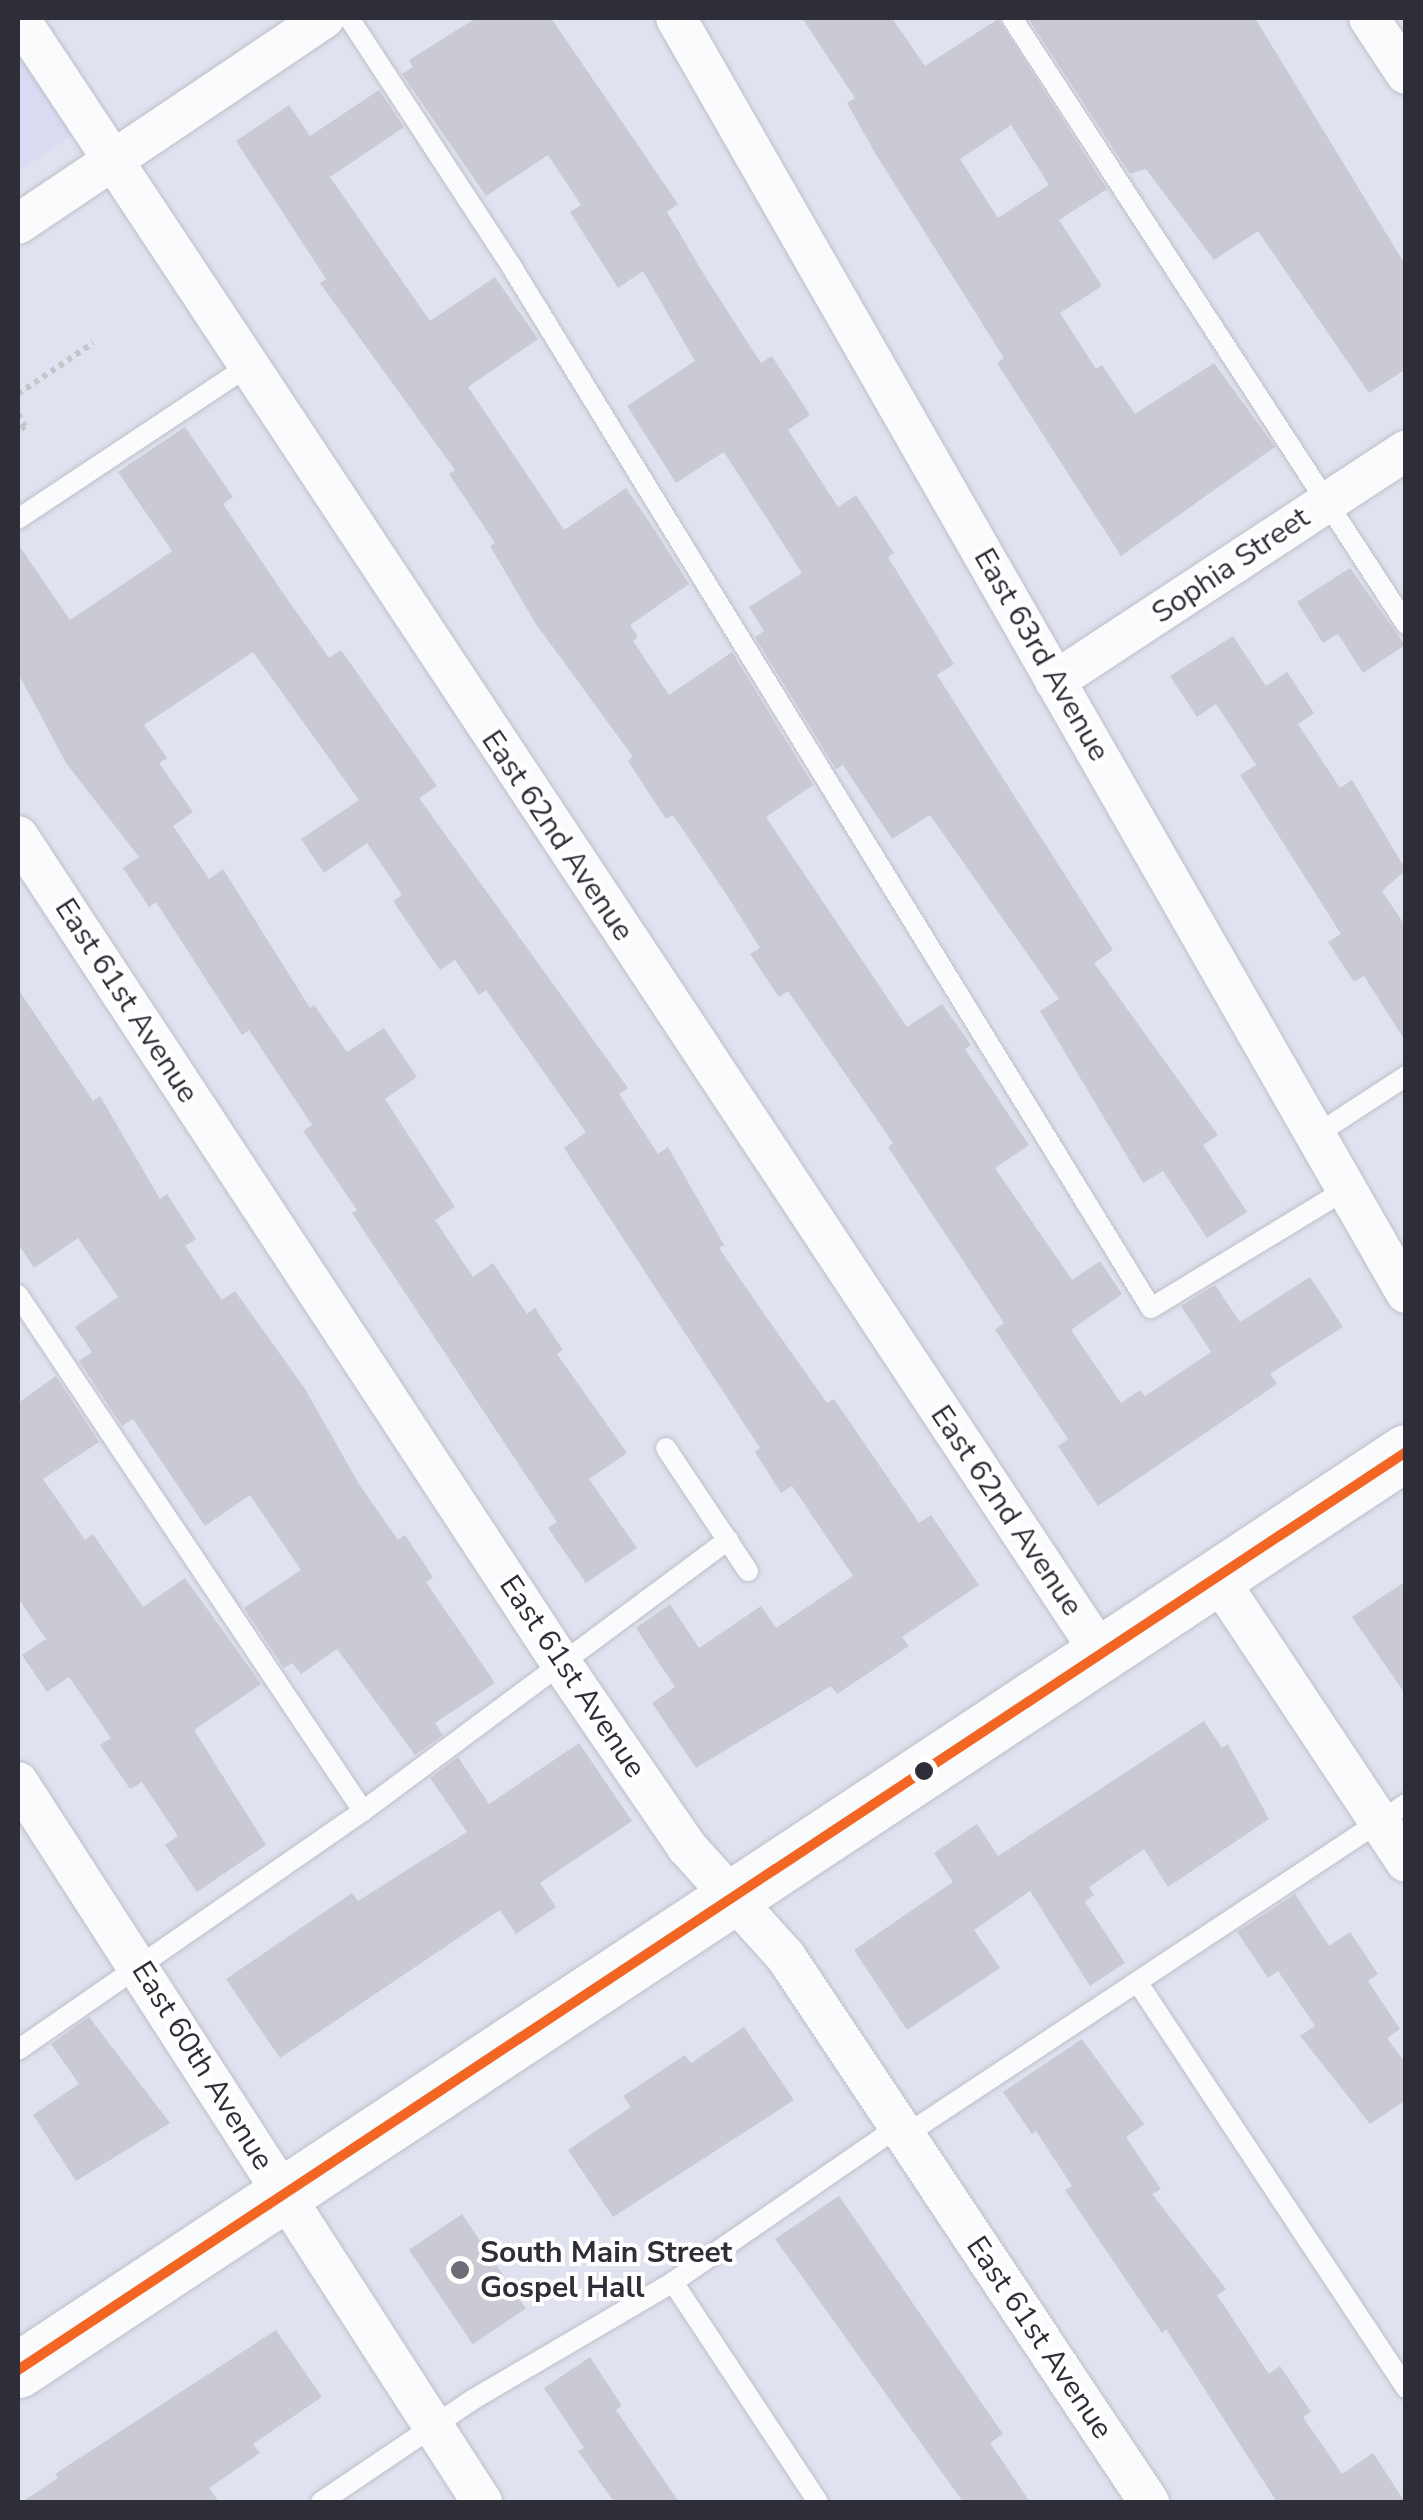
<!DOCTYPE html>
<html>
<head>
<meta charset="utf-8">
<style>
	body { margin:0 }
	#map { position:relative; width:1423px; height:2520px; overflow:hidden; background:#e1e2ef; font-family:"Nunito Sans",sans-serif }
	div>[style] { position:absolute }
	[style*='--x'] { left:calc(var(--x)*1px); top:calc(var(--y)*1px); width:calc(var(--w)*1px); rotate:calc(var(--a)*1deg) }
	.built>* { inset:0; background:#d9dbf2 }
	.building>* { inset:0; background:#cacad5; transform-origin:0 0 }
	.path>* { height:6px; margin-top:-3px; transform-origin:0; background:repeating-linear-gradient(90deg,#c5c6c9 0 5px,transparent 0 10px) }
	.roads { filter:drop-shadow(0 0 2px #bdbec8) drop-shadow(0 0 2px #bdbec8) }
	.lane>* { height:20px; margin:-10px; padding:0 10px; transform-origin:10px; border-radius:10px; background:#fafbfd }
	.street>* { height:40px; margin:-20px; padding:0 20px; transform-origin:20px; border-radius:20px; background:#fafbfd }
	.secondary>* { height:55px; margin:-27.5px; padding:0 27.5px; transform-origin:27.5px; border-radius:27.5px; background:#fafbfd }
	.bus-1>* { height:10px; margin:-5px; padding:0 5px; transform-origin:5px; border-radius:5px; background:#f26522 }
	.dots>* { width:28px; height:28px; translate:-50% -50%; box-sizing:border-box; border:5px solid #fff; border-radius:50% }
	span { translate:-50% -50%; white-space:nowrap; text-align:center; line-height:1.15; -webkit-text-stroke:8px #fff; paint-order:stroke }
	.street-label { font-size:30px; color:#2d2e37 }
	.poi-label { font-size:30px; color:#2d2e37; font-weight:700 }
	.left { translate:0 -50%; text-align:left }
	.frame { position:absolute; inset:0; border:20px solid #2d2e37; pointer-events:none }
</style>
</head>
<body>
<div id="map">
	<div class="built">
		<div style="clip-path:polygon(18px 45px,76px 133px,18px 172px)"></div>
	</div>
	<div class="building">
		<div style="clip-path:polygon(476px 18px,551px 18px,678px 204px,667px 212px,708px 281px,761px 363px,772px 356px,810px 415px,788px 430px,838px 507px,856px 495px,894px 553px,888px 557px,954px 664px,937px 675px,1113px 950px,1094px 963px,1218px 1135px,1203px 1145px,1247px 1212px,1207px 1238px,1163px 1171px,1143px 1183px,1040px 1011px,1059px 999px,930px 815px,892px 839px,843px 765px,836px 769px,755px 637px,764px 631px,749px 607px,802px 573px,724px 452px,676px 483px,627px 406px,695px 361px,643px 271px,618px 288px,570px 212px,581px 205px,548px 155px,486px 196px,402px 74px,413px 67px,409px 60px)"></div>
		<div style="clip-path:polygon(evenodd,802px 18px,892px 18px,925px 66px,998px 19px,1107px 189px,1059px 220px,1102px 286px,1060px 313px,1096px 369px,1102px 365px,1135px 414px,1214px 363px,1275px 447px,1121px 556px,997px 363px,1004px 358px,875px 153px,847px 103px,855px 98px,802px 18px,1011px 125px,1049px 185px,998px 218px,960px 159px,1011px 125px)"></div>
		<div style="clip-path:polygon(1028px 18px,1255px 18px,1406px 266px,1406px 369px,1369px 393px,1258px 231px,1214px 260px,1146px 169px,1130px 174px)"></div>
		<div style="clip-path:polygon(379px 90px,404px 127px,330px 177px,430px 321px,495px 277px,538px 339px,468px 387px,564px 530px,626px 488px,654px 529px,689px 584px,630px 625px,638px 637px,633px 641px,669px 695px,732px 652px,813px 785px,766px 817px,907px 1027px,942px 1004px,971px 1045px,965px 1049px,1029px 1145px,995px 1168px,1072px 1280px,1100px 1261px,1122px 1294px,1071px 1330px,1121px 1403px,1140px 1390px,1145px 1396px,1211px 1352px,1181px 1306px,1215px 1285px,1240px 1322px,1310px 1277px,1343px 1327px,1270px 1374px,1277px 1384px,1098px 1506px,1058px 1446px,1068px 1439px,995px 1330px,1004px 1323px,888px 1147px,893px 1143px,788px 991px,779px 997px,750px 954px,760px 948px,726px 894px,673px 815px,666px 819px,628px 761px,633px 757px,536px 624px,490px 546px,495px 543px,449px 474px,455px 470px,320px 283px,326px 279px,236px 141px,289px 105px,310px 136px)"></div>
		<div style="clip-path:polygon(185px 427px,233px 497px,223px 504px,285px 596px,329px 658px,341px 650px,437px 786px,419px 798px,628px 1088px,619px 1094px,658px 1154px,668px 1147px,724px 1245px,719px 1248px,758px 1305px,827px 1403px,834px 1399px,919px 1523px,931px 1515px,979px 1585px,902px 1637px,909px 1646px,837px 1694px,831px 1686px,696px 1768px,652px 1703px,675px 1687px,636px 1628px,670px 1604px,699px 1648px,761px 1606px,776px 1628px,853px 1576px,792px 1486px,781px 1493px,755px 1452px,760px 1448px,564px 1148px,586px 1132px,486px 990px,479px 995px,455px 960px,440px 970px,393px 901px,402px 895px,367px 843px,324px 873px,301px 839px,359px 800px,253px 652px,144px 725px,167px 758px,159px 763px,193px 812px,173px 826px,209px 879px,223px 869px,310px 1008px,314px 1005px,347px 1052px,384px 1028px,417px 1077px,385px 1099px,455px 1207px,435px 1220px,473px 1277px,493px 1263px,527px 1314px,535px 1308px,563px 1350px,557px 1354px,627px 1453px,589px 1479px,637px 1548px,586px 1583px,548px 1528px,557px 1522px,352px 1213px,357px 1210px,303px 1131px,312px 1125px,249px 1030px,242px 1035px,156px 902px,149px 907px,123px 868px,139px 857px,66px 763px,18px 673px,18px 544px,70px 620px,172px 551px,118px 472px)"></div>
		<div style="clip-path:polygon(1350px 568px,1405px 645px,1363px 673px,1338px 634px,1323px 643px,1297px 602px)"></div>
		<div style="clip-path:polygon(1233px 636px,1266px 686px,1287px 672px,1314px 713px,1298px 724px,1340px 788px,1352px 780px,1406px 870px,1382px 891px,1406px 927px,1406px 1042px,1364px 976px,1354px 982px,1328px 942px,1341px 934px,1240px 775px,1256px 765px,1216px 704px,1197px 717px,1170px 676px)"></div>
		<div style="clip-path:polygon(18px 989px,93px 1101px,100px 1096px,160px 1199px,167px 1194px,196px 1239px,185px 1246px,222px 1300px,235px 1291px,305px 1389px,359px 1484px,398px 1540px,405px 1535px,433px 1577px,426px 1582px,495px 1683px,435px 1723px,443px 1735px,415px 1755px,337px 1649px,301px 1674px,292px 1663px,284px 1668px,244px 1608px,301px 1570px,250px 1495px,205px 1526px,133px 1419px,122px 1426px,79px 1361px,92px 1352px,75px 1327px,118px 1297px,78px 1238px,34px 1268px,18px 1243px)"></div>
		<div style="clip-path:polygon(56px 1376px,99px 1442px,43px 1479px,85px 1540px,93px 1534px,143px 1607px,185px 1578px,261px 1684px,194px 1730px,266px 1845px,197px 1892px,165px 1845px,178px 1836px,142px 1782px,130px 1789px,100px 1745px,111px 1738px,69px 1677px,47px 1692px,22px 1655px,46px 1639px,18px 1598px,18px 1403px)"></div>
		<div style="clip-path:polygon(1406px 1581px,1406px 1695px,1352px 1617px)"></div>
		<div style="clip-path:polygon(1204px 1721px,1222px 1748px,1228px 1744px,1269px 1819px,1168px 1887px,1144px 1849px,1089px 1887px,1094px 1895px,1085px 1902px,1125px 1963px,1090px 1986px,1030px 1891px,974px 1930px,1000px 1968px,907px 2030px,854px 1950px,953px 1882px,934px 1853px,977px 1824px,998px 1856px)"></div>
		<div style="clip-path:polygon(579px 1743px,632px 1821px,540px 1883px,556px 1907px,516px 1934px,500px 1910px,280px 2058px,226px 1979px,352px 1893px,358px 1901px,467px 1832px,430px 1778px,458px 1757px,489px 1804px)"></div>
		<div style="clip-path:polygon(1295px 1894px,1329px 1946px,1350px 1932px,1378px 1974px,1368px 1981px,1400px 2029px,1387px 2038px,1406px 2064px,1406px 2100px,1370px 2124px,1300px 2036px,1315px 2026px,1278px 1971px,1268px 1978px,1237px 1932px)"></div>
		<div style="clip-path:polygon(89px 2017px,170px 2123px,76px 2181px,33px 2115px,79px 2084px,51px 2044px)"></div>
		<div style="clip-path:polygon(744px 2027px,794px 2100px,613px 2217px,568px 2150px,631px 2107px,623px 2096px,685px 2055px,691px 2063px)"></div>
		<div style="clip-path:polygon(1082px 2039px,1144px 2124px,1126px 2137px,1161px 2189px,1152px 2194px,1226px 2289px,1217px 2295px,1269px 2374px,1280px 2366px,1311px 2412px,1303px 2417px,1342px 2474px,1373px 2453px,1405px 2502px,1277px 2502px,1166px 2329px,1162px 2333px,1065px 2190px,1072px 2186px,1036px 2131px,1032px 2134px,1003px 2092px)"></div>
		<div style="clip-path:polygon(839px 2196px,1003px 2434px,990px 2443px,1030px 2502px,963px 2502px,775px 2239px)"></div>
		<div style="left:462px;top:2214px;width:114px;height:64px;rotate:56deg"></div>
		<div style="clip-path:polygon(276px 2330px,322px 2397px,253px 2444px,260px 2453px,209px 2488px,219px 2502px,22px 2502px,58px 2478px,55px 2474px)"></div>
		<div style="clip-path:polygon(590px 2357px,622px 2406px,616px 2410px,679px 2502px,614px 2502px,578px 2451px,584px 2448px,544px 2388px)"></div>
	</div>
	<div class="path">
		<div style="--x:18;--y:394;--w:91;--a:-34.2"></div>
		<div style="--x:18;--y:414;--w:14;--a:60"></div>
		<div style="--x:25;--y:426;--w:9;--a:144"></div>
	</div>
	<div class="roads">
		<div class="lane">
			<div style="--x:349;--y:18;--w:300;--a:56.8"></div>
			<div style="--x:513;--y:269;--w:1219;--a:58.45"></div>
			<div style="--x:1151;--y:1308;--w:229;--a:-31.3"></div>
			<div style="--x:1012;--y:18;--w:723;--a:56.97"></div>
			<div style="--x:18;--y:519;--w:275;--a:-33.6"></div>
			<div style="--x:1316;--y:1135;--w:108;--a:-33.2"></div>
			<div style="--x:18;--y:1295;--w:621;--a:56.23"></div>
			<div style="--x:666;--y:1448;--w:148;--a:56.3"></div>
			<div style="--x:1138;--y:1983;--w:486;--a:56.5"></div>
			<div style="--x:18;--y:2050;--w:420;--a:-34.7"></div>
			<div style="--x:363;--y:1811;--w:455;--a:-36.6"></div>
			<div style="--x:904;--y:2136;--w:602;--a:-33.48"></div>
			<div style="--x:673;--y:2282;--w:263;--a:56.6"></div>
			<div style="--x:321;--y:2502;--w:182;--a:-34"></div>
			<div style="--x:472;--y:2400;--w:233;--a:-30.4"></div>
			<div style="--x:673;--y:2282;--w:275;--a:-34.6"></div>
		</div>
		<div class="street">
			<div style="--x:19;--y:18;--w:1959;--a:56.51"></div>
			<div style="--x:676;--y:18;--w:1469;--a:60.21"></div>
			<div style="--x:1369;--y:18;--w:67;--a:56.5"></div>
			<div style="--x:18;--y:224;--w:369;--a:-33.9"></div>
			<div style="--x:1055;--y:681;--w:420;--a:-33.3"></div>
			<div style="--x:18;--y:836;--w:989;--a:56.71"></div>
			<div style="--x:561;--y:1663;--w:223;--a:55.6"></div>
			<div style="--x:687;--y:1847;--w:148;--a:48"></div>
			<div style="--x:786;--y:1957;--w:655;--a:56.33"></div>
			<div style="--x:1216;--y:1576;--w:343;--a:56.4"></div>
			<div style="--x:18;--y:1782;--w:857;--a:57.2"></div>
		</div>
		<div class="secondary">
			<div style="--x:18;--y:2370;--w:1664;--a:-33.48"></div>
		</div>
	</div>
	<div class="bus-1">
		<div style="--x:18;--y:2370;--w:1664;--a:-33.48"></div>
	</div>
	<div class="dots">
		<div style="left:924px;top:1771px;background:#2d2e37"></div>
		<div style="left:460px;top:2270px;background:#6c6d77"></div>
	</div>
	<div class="street-label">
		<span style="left:1231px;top:566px;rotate:-34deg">Sophia Street</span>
		<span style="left:1041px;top:655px;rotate:60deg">East 63rd Avenue</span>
		<span style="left:557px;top:836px;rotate:56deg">East 62nd Avenue</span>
		<span style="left:126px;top:1001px;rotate:57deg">East 61st Avenue</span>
		<span style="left:1006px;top:1511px;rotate:56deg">East 62nd Avenue</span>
		<span style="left:572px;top:1677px;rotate:56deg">East 61st Avenue</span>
		<span style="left:202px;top:2066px;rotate:58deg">East 60th Avenue</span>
		<span style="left:1039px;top:2338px;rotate:56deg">East 61st Avenue</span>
	</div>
	<div class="poi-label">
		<span class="left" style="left:480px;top:2270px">South Main Street<br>Gospel Hall</span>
	</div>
	<div class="frame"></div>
</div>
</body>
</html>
